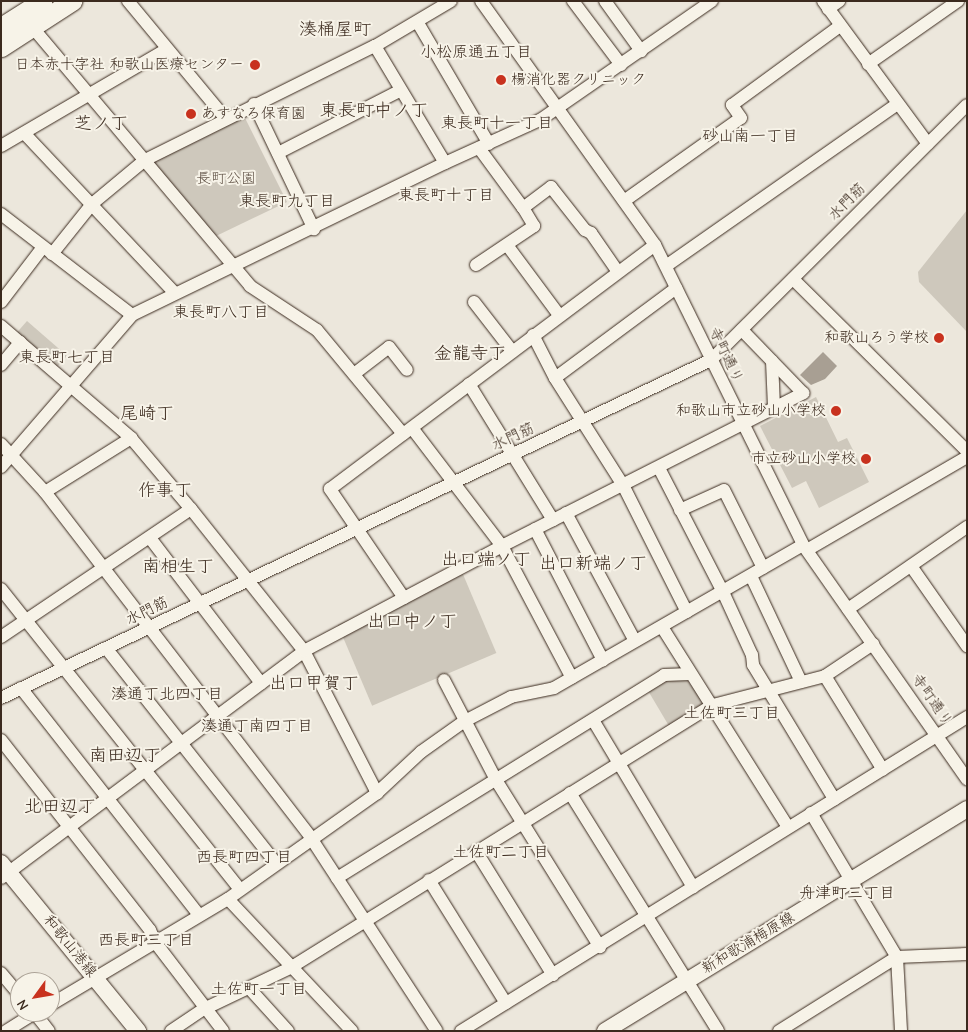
<!DOCTYPE html>
<html>
<head>
<meta charset="utf-8">
<style>
	body { margin:0 }
	#map { position:relative; width:968px; height:1032px; overflow:hidden; background:#ece7dc; font-family:"Comic Neue","Klee One",sans-serif }
	div>[style] { position:absolute }
	[style*='--x'] { left:calc(var(--x)*1px); top:calc(var(--y)*1px); width:calc(var(--w)*1px); rotate:calc(var(--a)*1deg) }
	.green>* { inset:0; background:#cec8bc; transform-origin:0 0 }
	.water>* { inset:0; background:#a89f93 }
	.roads { filter:drop-shadow(0 0 1px #3b2a1e) drop-shadow(0 0 1px #3b2a1e) }
	.minor>* { height:12px; margin:-6px; padding:0 6px; transform-origin:6px; border-radius:6px; background:#f7f3e8 }
	.major>* { height:16px; margin:-8px; padding:0 8px; transform-origin:8px; border-radius:8px; background:#f7f3e8 }
	.highway>* { height:19px; margin:-9.5px; padding:0 9.5px; transform-origin:9.5px; border-radius:9.5px; background:#f7f3e8 }
	.dots>* { width:14px; height:14px; translate:-50% -50%; box-sizing:border-box; border:2px solid #f7f3e8; border-radius:50% }
	span { translate:-50% -50%; white-space:nowrap; text-align:center; line-height:1.15; -webkit-text-stroke:4px #f7f3e8; paint-order:stroke }
	.poi-label { font-size:15px; color:#3b2a1e }
	.right { translate:-100% -50%; text-align:right }
	.left { translate:0 -50%; text-align:left }
	.park-label { font-size:15px; color:#605246 }
	.street-label { font-size:15px; color:#3b2a1e }
	.neighbourhood-label { font-size:16px; color:#3b2a1e }
	.quarter-label { font-size:18px; color:#3b2a1e }
	.frame { position:absolute; inset:0; border:2px solid #3b2a1e; pointer-events:none }
	.north { position:absolute; left:10px; top:972px; width:50px; height:50px; box-sizing:border-box; background:#f7f3e8; border:1px solid #aca397; border-radius:50%; rotate:238deg; font-size:14px; font-weight:700; line-height:20px; text-align:center; color:#3b2a1e }
	.north::after { content:''; display:block; margin:auto; width:18px; height:22px; background:#c8321e; clip-path:polygon(50% 0,100% 100%,50% 72%,0 100%) }
</style>
</head>
<body>
<div id="map">
	<div class="green">
		<div style="clip-path:polygon(244px 116px,287px 202px,214px 237px,154px 162px)"></div>
		<div style="clip-path:polygon(967px 210px,967px 332px,919px 282px,918px 272px)"></div>
		<div style="left:27px;top:321px;width:53px;height:16px;rotate:41deg"></div>
		<div style="clip-path:polygon(816px 397px,838px 442px,847px 438px,869px 482px,819px 508px,806px 481px,792px 488px,760px 426px)"></div>
		<div style="left:462px;top:572px;width:88px;height:135px;rotate:67deg"></div>
		<div style="clip-path:polygon(685px 677px,704px 703px,669px 726px,647px 689px,661px 681px)"></div>
	</div>
	<div class="water">
		<div style="clip-path:polygon(823px 352px,837px 366px,825px 379px,811px 385px,800px 375px)"></div>
	</div>
	<div class="roads">
		<div class="minor">
			<div style="--x:128;--y:1;--w:153;--a:50.3"></div>
			<div style="--x:481;--y:1;--w:300;--a:54.5"></div>
			<div style="--x:655;--y:245;--w:335;--a:63.7"></div>
			<div style="--x:803;--y:545;--w:286;--a:55"></div>
			<div style="--x:573;--y:1;--w:80;--a:53.1"></div>
			<div style="--x:605;--y:1;--w:62;--a:54.2"></div>
			<div style="--x:823;--y:1;--w:177;--a:53.7"></div>
			<div style="--x:828;--y:9;--w:14;--a:-36"></div>
			<div style="--x:28;--y:22;--w:345;--a:49.9"></div>
			<div style="--x:250;--y:286;--w:80;--a:33.3"></div>
			<div style="--x:317;--y:330;--w:135;--a:50.4"></div>
			<div style="--x:418;--y:23;--w:140;--a:59.6"></div>
			<div style="--x:375;--y:46;--w:136;--a:59.1"></div>
			<div style="--x:868;--y:64;--w:110;--a:-35"></div>
			<div style="--x:254;--y:104;--w:139;--a:64.4"></div>
			<div style="--x:24;--y:133;--w:220;--a:46.7"></div>
			<div style="--x:1;--y:146;--w:192;--a:-30.3"></div>
			<div style="--x:479;--y:148;--w:74;--a:53.7"></div>
			<div style="--x:278;--y:153;--w:136;--a:-27.1"></div>
			<div style="--x:624;--y:201;--w:143;--a:-35.4"></div>
			<div style="--x:741;--y:118;--w:16;--a:-125"></div>
			<div style="--x:732;--y:105;--w:134;--a:-36.2"></div>
			<div style="--x:1;--y:214;--w:165;--a:37.6"></div>
			<div style="--x:507;--y:245;--w:87;--a:53.4"></div>
			<div style="--x:52;--y:254;--w:64;--a:-51.3"></div>
			<div style="--x:92;--y:204;--w:69;--a:-39.7"></div>
			<div style="--x:145;--y:160;--w:257;--a:-26.4"></div>
			<div style="--x:375;--y:46;--w:88;--a:-30.6"></div>
			<div style="--x:476;--y:265;--w:70;--a:-33.9"></div>
			<div style="--x:534;--y:226;--w:21;--a:-121"></div>
			<div style="--x:523;--y:208;--w:35;--a:-37"></div>
			<div style="--x:551;--y:187;--w:55;--a:51.7"></div>
			<div style="--x:585;--y:230;--w:7;--a:27"></div>
			<div style="--x:591;--y:233;--w:47;--a:55.3"></div>
			<div style="--x:666;--y:266;--w:282;--a:-35"></div>
			<div style="--x:793;--y:279;--w:245;--a:44.7"></div>
			<div style="--x:1;--y:302;--w:69;--a:-52.6"></div>
			<div style="--x:474;--y:302;--w:62;--a:52.2"></div>
			<div style="--x:1;--y:326;--w:172;--a:40.7"></div>
			<div style="--x:131;--y:438;--w:93;--a:49.8"></div>
			<div style="--x:191;--y:509;--w:181;--a:51.5"></div>
			<div style="--x:304;--y:651;--w:160;--a:62.8"></div>
			<div style="--x:533;--y:335;--w:48;--a:62.9"></div>
			<div style="--x:555;--y:378;--w:127;--a:57.6"></div>
			<div style="--x:623;--y:485;--w:142;--a:63.3"></div>
			<div style="--x:772;--y:361;--w:45;--a:87.5"></div>
			<div style="--x:1;--y:365;--w:30;--a:-50"></div>
			<div style="--x:354;--y:374;--w:44;--a:-37.6"></div>
			<div style="--x:389;--y:347;--w:29;--a:52"></div>
			<div style="--x:555;--y:378;--w:151;--a:-36.6"></div>
			<div style="--x:469;--y:384;--w:160;--a:58.3"></div>
			<div style="--x:412;--y:428;--w:148;--a:52.7"></div>
			<div style="--x:502;--y:546;--w:149;--a:62.1"></div>
			<div style="--x:1;--y:444;--w:65;--a:47.5"></div>
			<div style="--x:45;--y:492;--w:436;--a:52.4"></div>
			<div style="--x:311;--y:838;--w:230;--a:56.9"></div>
			<div style="--x:1;--y:467;--w:201;--a:-49.2"></div>
			<div style="--x:132;--y:315;--w:348;--a:-25.9"></div>
			<div style="--x:445;--y:163;--w:104;--a:-24.4"></div>
			<div style="--x:540;--y:120;--w:209;--a:-34.7"></div>
			<div style="--x:659;--y:468;--w:140;--a:62.7"></div>
			<div style="--x:723;--y:592;--w:69;--a:65.3"></div>
			<div style="--x:752;--y:655;--w:10;--a:84"></div>
			<div style="--x:753;--y:665;--w:157;--a:58.8"></div>
			<div style="--x:45;--y:492;--w:102;--a:-32.1"></div>
			<div style="--x:680;--y:510;--w:48;--a:-24.4"></div>
			<div style="--x:724;--y:490;--w:87;--a:63.4"></div>
			<div style="--x:566;--y:513;--w:145;--a:61.7"></div>
			<div style="--x:535;--y:529;--w:148;--a:62.6"></div>
			<div style="--x:150;--y:538;--w:183;--a:52.6"></div>
			<div style="--x:807;--y:550;--w:185;--a:-30.2"></div>
			<div style="--x:911;--y:566;--w:98;--a:55"></div>
			<div style="--x:751;--y:576;--w:117;--a:64.7"></div>
			<div style="--x:1;--y:589;--w:384;--a:51.5"></div>
			<div style="--x:404;--y:598;--w:132;--a:-124.2"></div>
			<div style="--x:330;--y:489;--w:406;--a:-36.9"></div>
			<div style="--x:848;--y:609;--w:145;--a:-34.6"></div>
			<div style="--x:662;--y:627;--w:236;--a:57.8"></div>
			<div style="--x:1;--y:637;--w:229;--a:-34"></div>
			<div style="--x:106;--y:648;--w:274;--a:51.7"></div>
			<div style="--x:825;--y:676;--w:110;--a:58.3"></div>
			<div style="--x:444;--y:680;--w:113;--a:62.5"></div>
			<div style="--x:496;--y:780;--w:197;--a:58.1"></div>
			<div style="--x:21;--y:688;--w:288;--a:51.9"></div>
			<div style="--x:1;--y:698;--w:786;--a:-25.46"></div>
			<div style="--x:711;--y:360;--w:361;--a:-44.9"></div>
			<div style="--x:593;--y:720;--w:195;--a:59.1"></div>
			<div style="--x:1;--y:740;--w:241;--a:51.9"></div>
			<div style="--x:150;--y:930;--w:13;--a:67"></div>
			<div style="--x:155;--y:942;--w:112;--a:52.6"></div>
			<div style="--x:570;--y:793;--w:280;--a:58.1"></div>
			<div style="--x:811;--y:813;--w:168;--a:59.2"></div>
			<div style="--x:897;--y:957;--w:74;--a:86.9"></div>
			<div style="--x:476;--y:851;--w:146;--a:58.2"></div>
			<div style="--x:1;--y:878;--w:379;--a:-36.8"></div>
			<div style="--x:304;--y:651;--w:224;--a:-27.9"></div>
			<div style="--x:502;--y:546;--w:338;--a:-26.9"></div>
			<div style="--x:803;--y:393;--w:88;--a:-134.1"></div>
			<div style="--x:337;--y:878;--w:385;--a:-31.8"></div>
			<div style="--x:664;--y:675;--w:26;--a:-2"></div>
			<div style="--x:429;--y:880;--w:145;--a:58"></div>
			<div style="--x:228;--y:899;--w:181;--a:46.8"></div>
			<div style="--x:1;--y:973;--w:30;--a:50"></div>
			<div style="--x:249;--y:988;--w:58;--a:47.8"></div>
			<div style="--x:50;--y:1005;--w:207;--a:-30.8"></div>
			<div style="--x:228;--y:899;--w:183;--a:-35.4"></div>
			<div style="--x:377;--y:793;--w:60;--a:-43"></div>
			<div style="--x:421;--y:752;--w:52;--a:-35.5"></div>
			<div style="--x:463;--y:722;--w:54;--a:-27.5"></div>
			<div style="--x:511;--y:697;--w:44;--a:-11.8"></div>
			<div style="--x:554;--y:688;--w:287;--a:-29.9"></div>
			<div style="--x:34;--y:1012;--w:24;--a:52"></div>
			<div style="--x:6;--y:1031;--w:36;--a:-32"></div>
			<div style="--x:171;--y:1031;--w:40;--a:-34"></div>
			<div style="--x:204;--y:1009;--w:95;--a:-25.5"></div>
			<div style="--x:290;--y:968;--w:498;--a:-31.9"></div>
			<div style="--x:713;--y:705;--w:116;--a:-14.5"></div>
			<div style="--x:825;--y:676;--w:58;--a:-33.7"></div>
			<div style="--x:461;--y:1031;--w:596;--a:-31.82"></div>
			<div style="--x:779;--y:1031;--w:139;--a:-32.1"></div>
			<div style="--x:897;--y:957;--w:70;--a:-2.5"></div>
		</div>
		<div class="major">
			<div style="--x:1;--y:863;--w:217;--a:50.8"></div>
			<div style="--x:605;--y:1031;--w:425;--a:-31.5"></div>
		</div>
		<div class="highway">
			<div style="--x:1;--y:27;--w:49;--a:-32.4"></div>
			<div style="--x:1;--y:47;--w:85;--a:-32.9"></div>
		</div>
	</div>
	<div class="dots">
		<div style="left:255px;top:65px;background:#c8321e"></div>
		<div style="left:501px;top:80px;background:#c8321e"></div>
		<div style="left:191px;top:114px;background:#c8321e"></div>
		<div style="left:939px;top:338px;background:#c8321e"></div>
		<div style="left:836px;top:411px;background:#c8321e"></div>
		<div style="left:866px;top:459px;background:#c8321e"></div>
	</div>
	<div class="poi-label">
		<span class="right" style="left:244px;top:65px">日本赤十字社 和歌山医療センター</span>
		<span class="left" style="left:511px;top:80px">楊消化器クリニック</span>
		<span class="left" style="left:201px;top:114px">あすなろ保育園</span>
		<span class="right" style="left:929px;top:338px">和歌山ろう学校</span>
		<span class="right" style="left:826px;top:411px">和歌山市立砂山小学校</span>
		<span class="right" style="left:856px;top:459px">市立砂山小学校</span>
	</div>
	<div class="park-label">
		<span style="left:226px;top:179px">長町公園</span>
	</div>
	<div class="street-label">
		<span style="left:847px;top:202px;rotate:-45deg">水門筋</span>
		<span style="left:726px;top:355px;rotate:64deg">寺町通り</span>
		<span style="left:513px;top:437px;rotate:-25deg">水門筋</span>
		<span style="left:147px;top:611px;rotate:-26deg">水門筋</span>
		<span style="left:932px;top:700px;rotate:55deg">寺町通り</span>
		<span style="left:748px;top:943px;rotate:-31deg">新和歌浦梅原線</span>
		<span style="left:70px;top:946px;rotate:51deg">和歌山港線</span>
	</div>
	<div class="neighbourhood-label">
		<span style="left:476px;top:52px">小松原通五丁目</span>
		<span style="left:497px;top:123px">東長町十一丁目</span>
		<span style="left:750px;top:136px">砂山南一丁目</span>
		<span style="left:446px;top:195px">東長町十丁目</span>
		<span style="left:287px;top:201px">東長町九丁目</span>
		<span style="left:221px;top:312px">東長町八丁目</span>
		<span style="left:67px;top:357px">東長町七丁目</span>
		<span style="left:167px;top:694px">湊通丁北四丁目</span>
		<span style="left:732px;top:713px">土佐町三丁目</span>
		<span style="left:257px;top:726px">湊通丁南四丁目</span>
		<span style="left:501px;top:852px">土佐町二丁目</span>
		<span style="left:244px;top:857px">西長町四丁目</span>
		<span style="left:847px;top:893px">舟津町三丁目</span>
		<span style="left:146px;top:940px">西長町三丁目</span>
		<span style="left:259px;top:989px">土佐町一丁目</span>
	</div>
	<div class="quarter-label">
		<span style="left:335px;top:30px">湊桶屋町</span>
		<span style="left:374px;top:111px">東長町中ノ丁</span>
		<span style="left:101px;top:124px">芝ノ丁</span>
		<span style="left:470px;top:354px">金龍寺丁</span>
		<span style="left:147px;top:414px">尾崎丁</span>
		<span style="left:165px;top:491px">作事丁</span>
		<span style="left:486px;top:560px">出口端ノ丁</span>
		<span style="left:593px;top:564px">出口新端ノ丁</span>
		<span style="left:178px;top:567px">南相生丁</span>
		<span style="left:412px;top:622px">出口中ノ丁</span>
		<span style="left:314px;top:684px">出口甲賀丁</span>
		<span style="left:125px;top:756px">南田辺丁</span>
		<span style="left:60px;top:807px">北田辺丁</span>
	</div>
	<div class="frame"></div>
	<div class="north">N</div>
</div>
</body>
</html>
